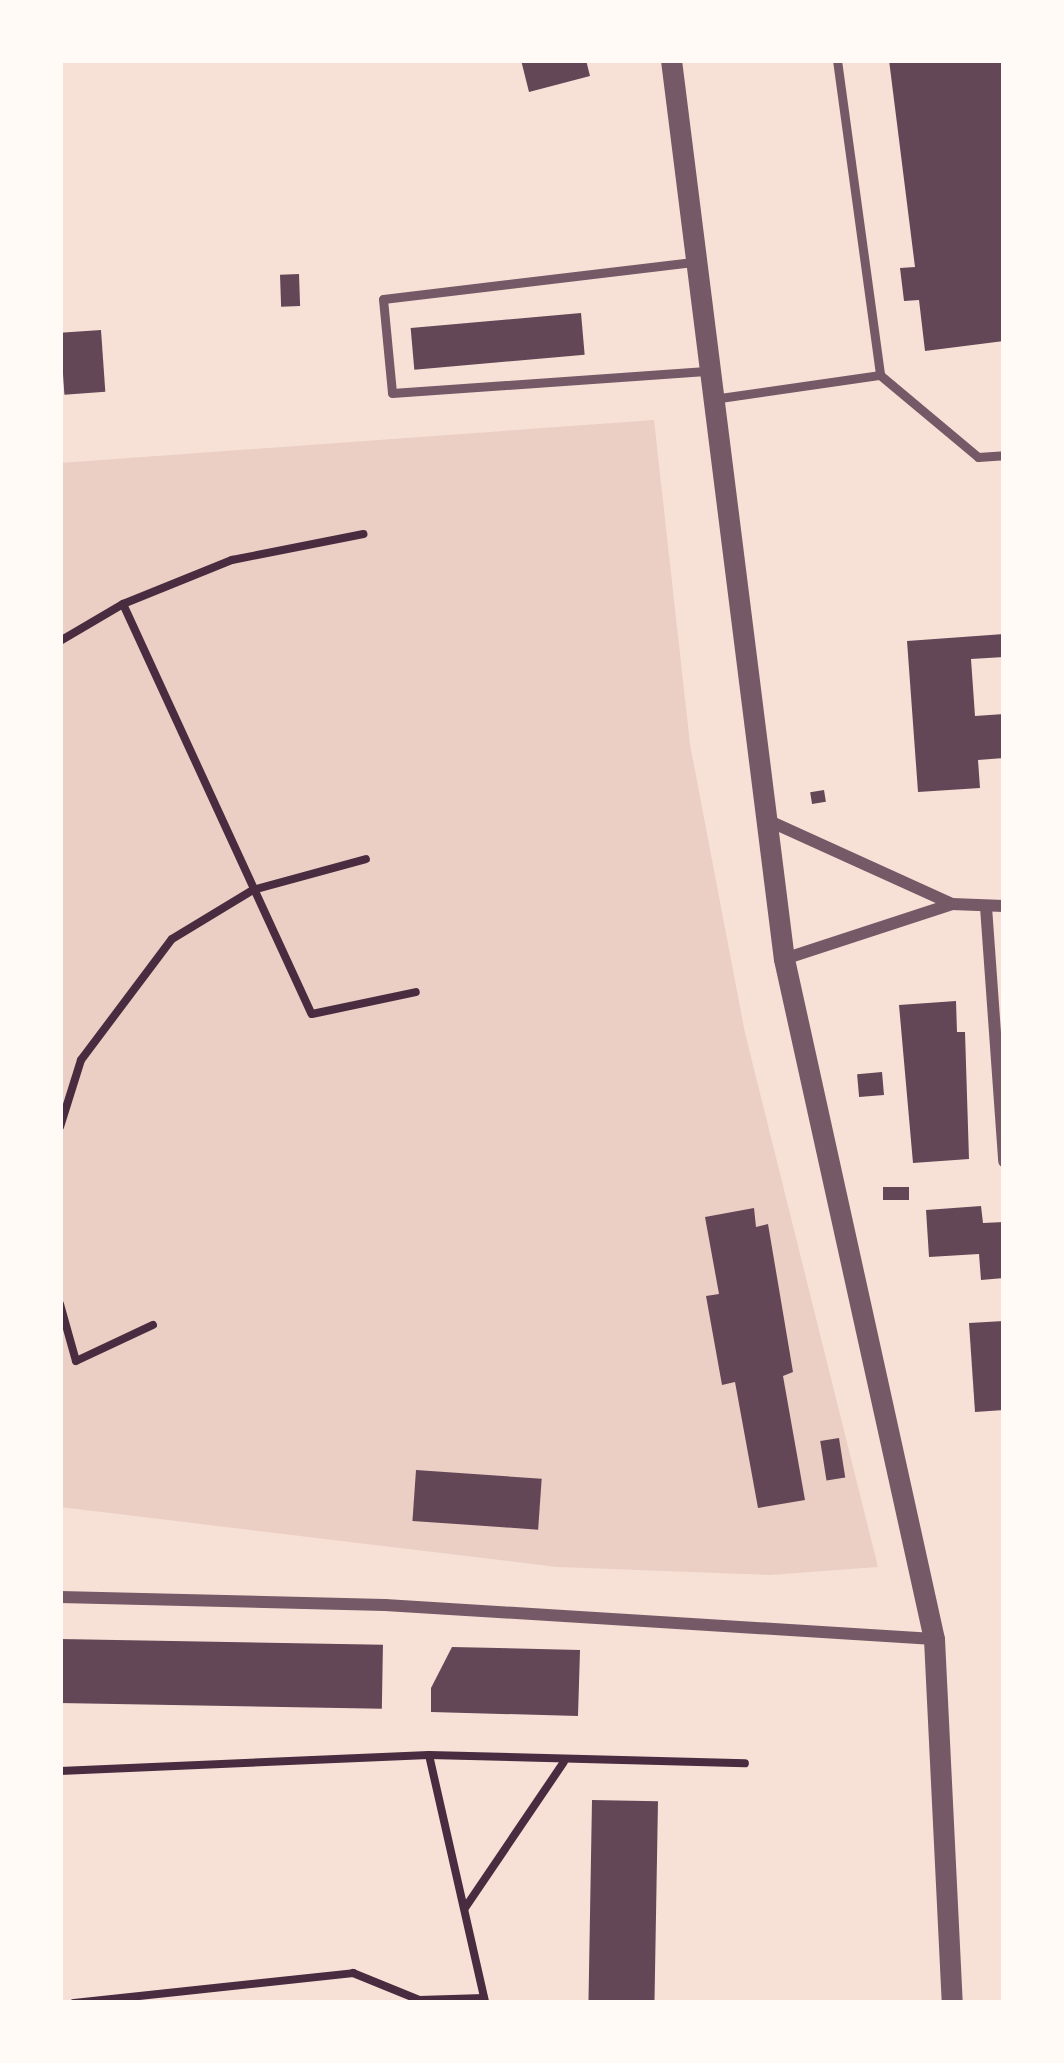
<!DOCTYPE html>
<html>
<head>
<meta charset="utf-8">
<style>
	body { margin:0 }
	#map { position:relative; width:1064px; height:2063px; overflow:hidden; background:#f7e1d7; font-family:Barlow,sans-serif }
	div>[style] { position:absolute }
	[style*='--x'] { left:calc(var(--x)*1px); top:calc(var(--y)*1px); width:calc(var(--w)*1px); rotate:calc(var(--a)*1deg) }
	.green>* { inset:0; background:#ebcfc5 }
	.building>* { inset:0; background:#644757; transform-origin:0 0 }
	.path>* { height:8px; margin:-4px; padding:0 4px; transform-origin:4px; border-radius:4px; background:#4a2c40 }
	.service>* { height:9px; margin:-4.5px; padding:0 4.5px; transform-origin:4.5px; border-radius:4.5px; background:#755966 }
	.minor>* { height:12px; margin:-6px; padding:0 6px; transform-origin:6px; border-radius:6px; background:#755966 }
	.tertiary>* { height:21px; margin:-10.5px; padding:0 10.5px; transform-origin:10.5px; border-radius:10.5px; background:#755966 }
	span { translate:-50% -50%; white-space:nowrap; text-align:center; line-height:1.15; -webkit-text-stroke:9px #fffaf5; paint-order:stroke }
	.frame { position:absolute; inset:0; border:63px solid #fffaf5; pointer-events:none }
</style>
</head>
<body>
<div id="map">
	<div class="green">
		<div style="clip-path:polygon(654px 420px,690px 744px,745px 1033px,878px 1567px,770px 1575px,557px 1567px,60px 1507px,60px 463px)"></div>
	</div>
	<div class="building">
		<div style="clip-path:polygon(521px 60px,586px 60px,590px 76px,529px 92px)"></div>
		<div style="clip-path:polygon(889px 60px,1004px 60px,1004px 341px,925px 351px,919px 300px,904px 301px,900px 268px,915px 267px)"></div>
		<div style="left:299px;top:274px;width:32px;height:19px;rotate:88deg"></div>
		<div style="left:581px;top:313px;width:42px;height:171px;rotate:85deg"></div>
		<div style="left:101px;top:330px;width:62px;height:41px;rotate:86deg"></div>
		<div style="clip-path:polygon(1004px 634px,1004px 657px,971px 659px,975px 716px,1004px 714px,1004px 758px,978px 760px,980px 788px,918px 792px,907px 641px)"></div>
		<div style="left:824px;top:790px;width:12px;height:14px;rotate:81deg"></div>
		<div style="clip-path:polygon(956px 1001px,957px 1032px,965px 1032px,969px 1159px,913px 1163px,899px 1005px)"></div>
		<div style="left:882px;top:1072px;width:23px;height:25px;rotate:85deg"></div>
		<div style="left:909px;top:1187px;width:13px;height:26px;rotate:90deg"></div>
		<div style="clip-path:polygon(981px 1206px,983px 1223px,1004px 1222px,1004px 1278px,981px 1280px,979px 1254px,929px 1257px,926px 1210px)"></div>
		<div style="clip-path:polygon(754px 1208px,756px 1227px,768px 1224px,778px 1283px,793px 1372px,783px 1376px,805px 1500px,758px 1508px,735px 1382px,722px 1385px,706px 1296px,719px 1294px,705px 1217px)"></div>
		<div style="clip-path:polygon(1004px 1321px,1004px 1410px,975px 1412px,969px 1323px)"></div>
		<div style="left:839px;top:1438px;width:40px;height:19px;rotate:81deg"></div>
		<div style="left:416px;top:1470px;width:126px;height:51px;rotate:4deg"></div>
		<div style="left:60px;top:1639px;width:323px;height:64px;rotate:1deg"></div>
		<div style="clip-path:polygon(452px 1647px,580px 1650px,578px 1716px,431px 1712px,431px 1688px)"></div>
		<div style="left:592px;top:1800px;width:66px;height:203px;rotate:1deg"></div>
	</div>
	<div class="path">
		<div style="--x:123;--y:604;--w:451;--a:65.3"></div>
		<div style="--x:312;--y:1014;--w:106;--a:-11.9"></div>
		<div style="--x:60;--y:641;--w:73;--a:-30.4"></div>
		<div style="--x:123;--y:604;--w:118;--a:-22"></div>
		<div style="--x:232;--y:560;--w:134;--a:-11.2"></div>
		<div style="--x:60;--y:1127;--w:70;--a:-72.6"></div>
		<div style="--x:81;--y:1060;--w:151;--a:-53.1"></div>
		<div style="--x:172;--y:939;--w:95;--a:-31.2"></div>
		<div style="--x:253;--y:890;--w:117;--a:-15.3"></div>
		<div style="--x:60;--y:1304;--w:59;--a:74.3"></div>
		<div style="--x:76;--y:1361;--w:85;--a:-25.1"></div>
		<div style="--x:429;--y:1755;--w:253;--a:77.2"></div>
		<div style="--x:60;--y:1771;--w:369;--a:-2.5"></div>
		<div style="--x:429;--y:1755;--w:316;--a:1.5"></div>
		<div style="--x:465;--y:1908;--w:176;--a:-55.9"></div>
		<div style="--x:74;--y:2003;--w:281;--a:-6.1"></div>
		<div style="--x:353;--y:1973;--w:71;--a:22.2"></div>
		<div style="--x:419;--y:2000;--w:65;--a:-1.8"></div>
	</div>
	<div class="service">
		<div style="--x:837;--y:60;--w:318;--a:82.2"></div>
		<div style="--x:693;--y:262;--w:312;--a:173.2"></div>
		<div style="--x:383;--y:299;--w:94;--a:84.5"></div>
		<div style="--x:392;--y:393;--w:318;--a:-4"></div>
		<div style="--x:713;--y:399;--w:169;--a:-8.2"></div>
		<div style="--x:880;--y:375;--w:128;--a:39.9"></div>
		<div style="--x:978;--y:457;--w:26;--a:-4"></div>
	</div>
	<div class="minor">
		<div style="--x:767;--y:820;--w:203;--a:24.4"></div>
		<div style="--x:952;--y:904;--w:52;--a:2.2"></div>
		<div style="--x:986;--y:907;--w:255;--a:85.9"></div>
		<div style="--x:784;--y:959;--w:177;--a:-18.1"></div>
		<div style="--x:60;--y:1597;--w:325;--a:1.4"></div>
		<div style="--x:385;--y:1605;--w:550;--a:3.54"></div>
	</div>
	<div class="tertiary">
		<div style="--x:671;--y:60;--w:906;--a:82.84"></div>
		<div style="--x:784;--y:959;--w:696;--a:77.56"></div>
		<div style="--x:934;--y:1639;--w:364;--a:87.2"></div>
	</div>
	<div class="frame"></div>
</div>
</body>
</html>
